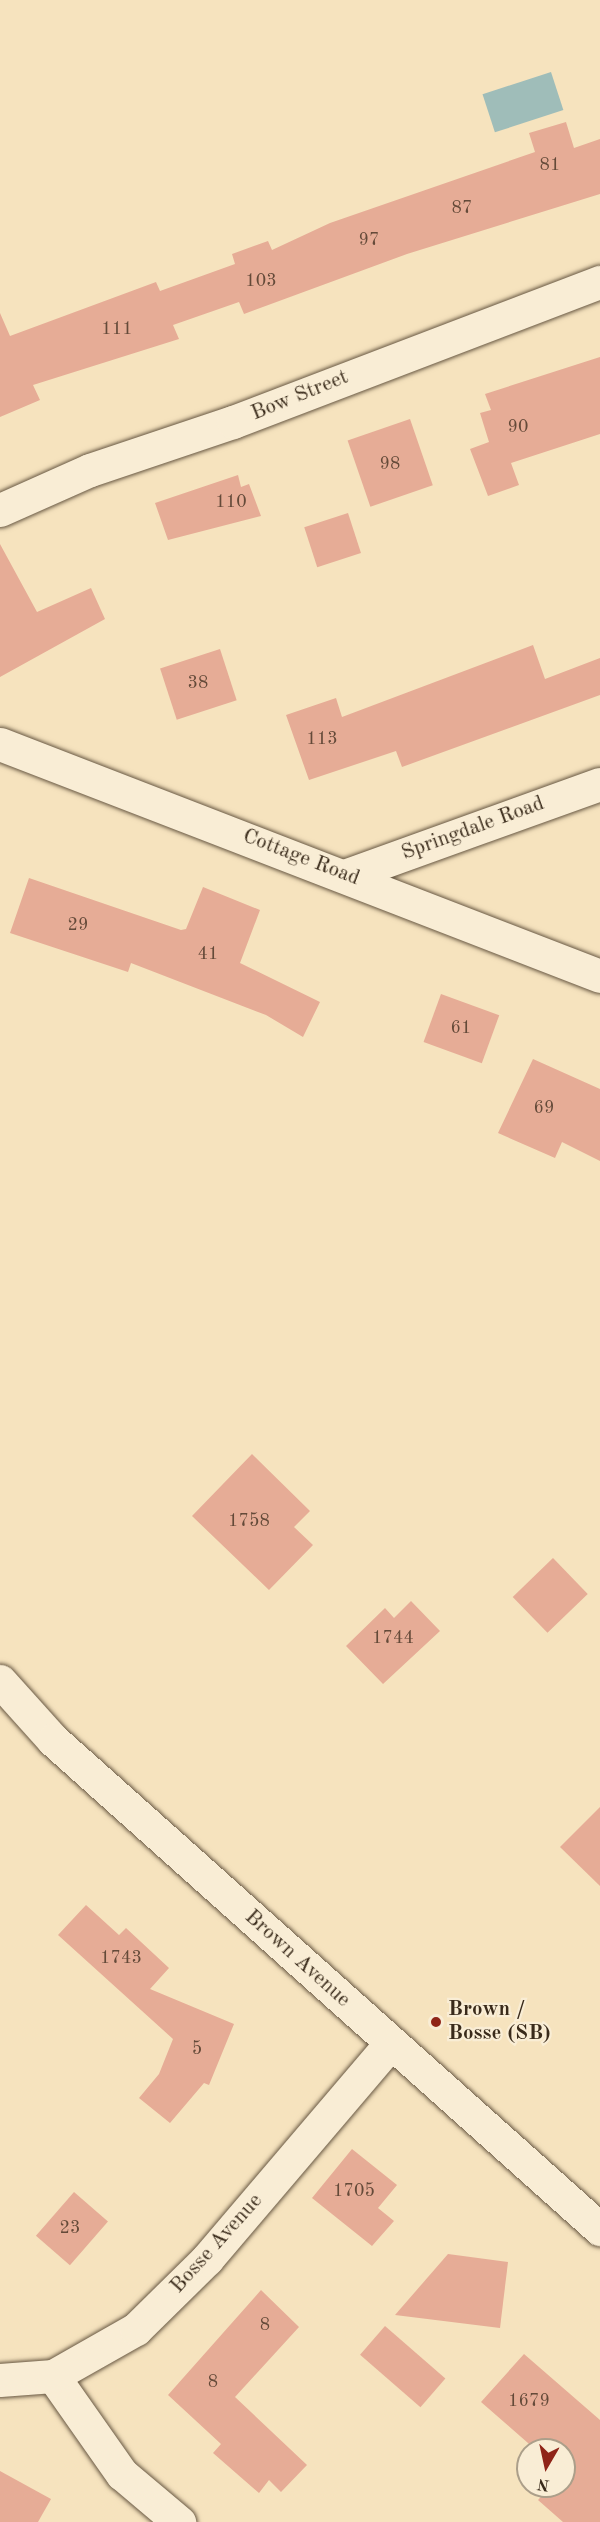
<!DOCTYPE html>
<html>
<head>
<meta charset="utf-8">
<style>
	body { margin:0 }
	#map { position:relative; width:600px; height:2522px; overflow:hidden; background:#f6e3be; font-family:"Old Standard TT",serif }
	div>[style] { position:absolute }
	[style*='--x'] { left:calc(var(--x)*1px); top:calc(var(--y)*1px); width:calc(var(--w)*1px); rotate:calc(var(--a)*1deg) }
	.water>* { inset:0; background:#9fbdb9; transform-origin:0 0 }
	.building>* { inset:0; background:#e6ac96; transform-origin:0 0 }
	.roads { filter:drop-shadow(0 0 2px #685843) drop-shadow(0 0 2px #685843) }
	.minor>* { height:33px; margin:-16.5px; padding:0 16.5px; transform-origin:16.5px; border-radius:16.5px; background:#f9edd5 }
	.secondary>* { height:33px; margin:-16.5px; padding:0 16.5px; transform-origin:16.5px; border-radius:16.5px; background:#f9edd5 }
	.dots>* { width:16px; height:16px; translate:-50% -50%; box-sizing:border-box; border:3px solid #f9edd5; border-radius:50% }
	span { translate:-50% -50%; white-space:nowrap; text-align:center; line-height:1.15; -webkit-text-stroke:4.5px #f9edd5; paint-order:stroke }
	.number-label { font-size:18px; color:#644a39 }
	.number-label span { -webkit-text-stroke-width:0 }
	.street-label { font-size:21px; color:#392a1a }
	.poi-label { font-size:21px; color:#392a1a; font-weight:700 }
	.left { translate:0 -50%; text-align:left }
	.north { position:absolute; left:516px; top:2438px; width:60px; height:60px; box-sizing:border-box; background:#f9edd5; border:2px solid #ac9f8a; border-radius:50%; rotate:189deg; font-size:16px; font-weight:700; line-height:24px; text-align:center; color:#392a1a }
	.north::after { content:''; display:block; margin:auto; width:21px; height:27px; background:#8f2418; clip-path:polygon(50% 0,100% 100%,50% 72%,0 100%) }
</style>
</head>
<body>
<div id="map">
	<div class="water">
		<div style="left:551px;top:72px;width:40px;height:72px;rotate:72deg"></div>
	</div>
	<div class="building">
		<div style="clip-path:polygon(566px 122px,574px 148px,600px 139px,600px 194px,407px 254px,244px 314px,239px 302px,173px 325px,179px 339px,33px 385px,40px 400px,0 417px,0 313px,10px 336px,156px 282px,160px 291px,235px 264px,232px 254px,268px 241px,272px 250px,330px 223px,535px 152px,529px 133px)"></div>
		<div style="clip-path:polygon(600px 357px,600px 434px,511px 463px,519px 485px,488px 496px,470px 449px,489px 442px,480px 413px,491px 410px,485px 394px)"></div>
		<div style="left:410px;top:419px;width:70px;height:66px;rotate:71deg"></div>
		<div style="clip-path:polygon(238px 475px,241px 487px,249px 484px,261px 516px,168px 540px,155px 503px)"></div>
		<div style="left:348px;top:513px;width:42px;height:46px;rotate:72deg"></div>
		<div style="clip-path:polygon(0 544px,37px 612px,91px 588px,105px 619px,0 677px)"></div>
		<div style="clip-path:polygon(533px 645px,545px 679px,600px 658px,600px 695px,402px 767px,396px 751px,309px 780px,286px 715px,336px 698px,342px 717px)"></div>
		<div style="left:220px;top:649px;width:54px;height:63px;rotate:72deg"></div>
		<div style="clip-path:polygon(29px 878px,181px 930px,186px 929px,203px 887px,260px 910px,240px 963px,320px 1002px,303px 1037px,266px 1015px,131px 963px,128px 972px,10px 933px)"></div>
		<div style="left:441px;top:994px;width:62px;height:51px;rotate:20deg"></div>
		<div style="clip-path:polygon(533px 1059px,600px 1089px,600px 1161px,562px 1142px,555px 1158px,498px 1133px)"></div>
		<div style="clip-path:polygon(252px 1454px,310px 1511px,294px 1527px,313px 1545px,269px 1590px,192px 1516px)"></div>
		<div style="left:553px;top:1558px;width:50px;height:56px;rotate:46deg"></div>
		<div style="clip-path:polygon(411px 1601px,440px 1631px,383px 1684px,346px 1646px,385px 1608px,394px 1618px)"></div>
		<div style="clip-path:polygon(600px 1807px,600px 1886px,560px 1847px)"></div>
		<div style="clip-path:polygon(86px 1905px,119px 1935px,126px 1928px,169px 1968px,150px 1989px,234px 2024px,209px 2085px,204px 2083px,170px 2123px,139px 2098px,159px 2074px,173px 2039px,58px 1935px)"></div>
		<div style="clip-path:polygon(352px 2149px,397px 2185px,378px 2208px,394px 2221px,372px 2246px,312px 2198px)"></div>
		<div style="left:74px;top:2192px;width:45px;height:58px;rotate:41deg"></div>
		<div style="clip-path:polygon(448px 2254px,508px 2262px,500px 2328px,395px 2315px)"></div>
		<div style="clip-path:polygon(261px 2290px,299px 2327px,235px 2397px,307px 2465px,281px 2492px,269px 2480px,259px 2493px,213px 2453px,221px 2444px,168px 2395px)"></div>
		<div style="left:385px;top:2326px;width:80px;height:38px;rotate:41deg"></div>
		<div style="clip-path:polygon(524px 2354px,600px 2420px,600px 2522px,563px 2522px,538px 2500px,551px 2486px,564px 2486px,564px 2450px,536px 2450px,481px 2402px)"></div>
		<div style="clip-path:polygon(0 2471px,51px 2499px,38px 2522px,0 2522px)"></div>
	</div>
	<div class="roads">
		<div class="minor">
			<div style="--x:0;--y:510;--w:98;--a:-24"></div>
			<div style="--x:90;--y:470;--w:151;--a:-18.6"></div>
			<div style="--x:233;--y:422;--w:393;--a:-20.9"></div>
			<div style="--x:0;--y:744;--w:643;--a:21.14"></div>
			<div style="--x:347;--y:875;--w:269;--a:-19.8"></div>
			<div style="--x:53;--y:2376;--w:120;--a:54.9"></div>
			<div style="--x:122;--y:2474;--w:75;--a:40.1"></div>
			<div style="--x:0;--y:2380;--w:53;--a:-4.3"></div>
			<div style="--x:53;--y:2376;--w:95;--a:-29.5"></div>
			<div style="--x:136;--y:2329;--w:100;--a:-44.6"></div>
			<div style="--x:207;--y:2259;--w:284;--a:-49.6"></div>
		</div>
		<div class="secondary">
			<div style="--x:0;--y:1681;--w:79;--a:48.1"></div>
			<div style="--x:53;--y:1740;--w:734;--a:41.8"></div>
		</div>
	</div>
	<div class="dots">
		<div style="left:436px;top:2022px;background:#8f2418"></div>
	</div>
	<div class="number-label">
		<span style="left:550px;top:165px">81</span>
		<span style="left:462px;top:208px">87</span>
		<span style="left:369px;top:240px">97</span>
		<span style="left:261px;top:281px">103</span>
		<span style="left:117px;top:329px">111</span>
		<span style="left:518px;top:427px">90</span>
		<span style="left:390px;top:464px">98</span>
		<span style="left:231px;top:502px">110</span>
		<span style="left:198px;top:683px">38</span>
		<span style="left:322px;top:739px">113</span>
		<span style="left:78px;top:925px">29</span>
		<span style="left:208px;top:954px">41</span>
		<span style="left:461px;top:1028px">61</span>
		<span style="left:544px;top:1108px">69</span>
		<span style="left:249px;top:1521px">1758</span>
		<span style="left:393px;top:1638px">1744</span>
		<span style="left:121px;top:1958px">1743</span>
		<span style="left:197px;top:2049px">5</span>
		<span style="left:354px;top:2191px">1705</span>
		<span style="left:70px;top:2228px">23</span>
		<span style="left:265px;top:2325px">8</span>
		<span style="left:213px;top:2382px">8</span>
		<span style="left:529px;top:2401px">1679</span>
	</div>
	<div class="street-label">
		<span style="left:300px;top:396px;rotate:-22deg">Bow Street</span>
		<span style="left:473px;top:829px;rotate:-20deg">Springdale Road</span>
		<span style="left:301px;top:858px;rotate:21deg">Cottage Road</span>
		<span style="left:297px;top:1959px;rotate:42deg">Brown Avenue</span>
		<span style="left:217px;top:2244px;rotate:-48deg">Bosse Avenue</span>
	</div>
	<div class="poi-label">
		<span class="left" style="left:448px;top:2022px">Brown /<br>Bosse (SB)</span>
	</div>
	<div class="north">N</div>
</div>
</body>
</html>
